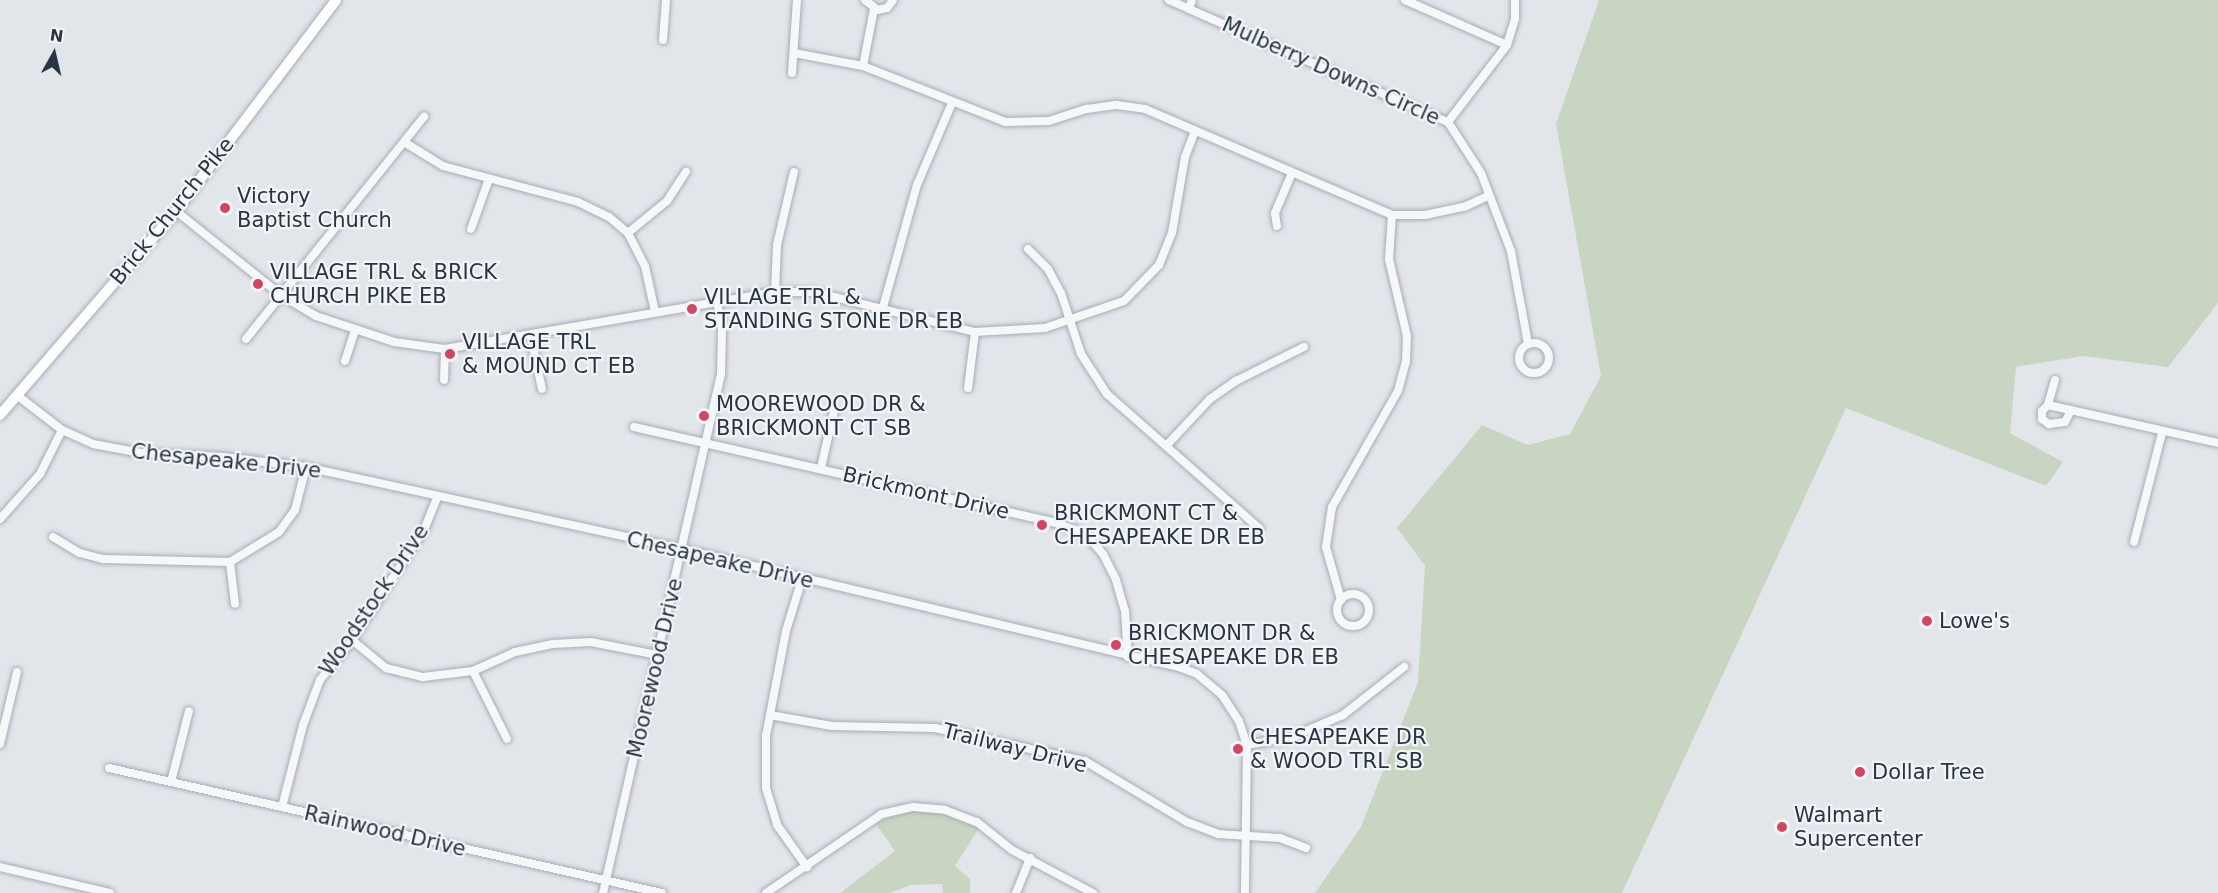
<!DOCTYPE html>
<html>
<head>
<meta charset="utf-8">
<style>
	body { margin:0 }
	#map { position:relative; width:2218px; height:893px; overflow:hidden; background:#e2e6eb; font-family:"DejaVu Sans",sans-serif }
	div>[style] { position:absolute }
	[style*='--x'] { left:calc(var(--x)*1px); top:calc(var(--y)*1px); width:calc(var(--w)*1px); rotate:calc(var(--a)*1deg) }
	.green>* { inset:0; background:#c8d5c3 }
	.roads { filter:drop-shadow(0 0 2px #a7adb5) drop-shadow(0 0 2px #a7adb5) }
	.minor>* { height:8px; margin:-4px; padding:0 4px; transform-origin:4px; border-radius:4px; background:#f5f7f9 }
	.minor>.ring { margin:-4px; padding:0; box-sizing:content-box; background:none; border:8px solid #f5f7f9; border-radius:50% }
	.secondary>* { height:10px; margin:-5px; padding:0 5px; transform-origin:5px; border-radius:5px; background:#fff }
	.dots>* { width:16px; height:16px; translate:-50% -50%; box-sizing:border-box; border:3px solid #f2f5f8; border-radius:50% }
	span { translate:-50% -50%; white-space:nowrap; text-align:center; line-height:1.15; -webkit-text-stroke:4.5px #f2f5f8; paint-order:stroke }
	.street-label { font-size:21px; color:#2a3443 }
	.poi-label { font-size:21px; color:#2a3443 }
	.left { translate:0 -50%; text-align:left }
	.north { position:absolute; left:24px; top:24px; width:60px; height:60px; -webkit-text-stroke:4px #f2f5f8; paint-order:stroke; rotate:8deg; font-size:16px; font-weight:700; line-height:24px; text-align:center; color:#2a3443 }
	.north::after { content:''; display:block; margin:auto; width:21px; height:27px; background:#2a3443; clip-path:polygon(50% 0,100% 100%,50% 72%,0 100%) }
</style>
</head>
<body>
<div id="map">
	<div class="green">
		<div style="clip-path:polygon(1599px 0,2218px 0,2218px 303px,2168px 367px,2083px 356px,2016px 367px,2010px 433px,2063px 462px,2046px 486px,1846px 408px,1622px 893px,1315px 893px,1361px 827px,1418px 682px,1425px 566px,1397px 528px,1482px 425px,1528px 445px,1570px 434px,1601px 376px,1556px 124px)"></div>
		<div style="clip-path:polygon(918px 810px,942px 812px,979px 828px,955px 866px,970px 879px,970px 893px,943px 893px,942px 884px,911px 885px,890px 893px,840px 893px,895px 851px,876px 824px,899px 812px)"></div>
	</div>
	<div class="roads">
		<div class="minor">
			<div style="--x:865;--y:0;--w:16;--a:38"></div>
			<div style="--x:878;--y:10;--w:9;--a:-13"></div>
			<div style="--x:887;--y:8;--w:10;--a:-53"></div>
			<div style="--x:1169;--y:0;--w:22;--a:24"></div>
			<div style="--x:1192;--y:0;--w:9;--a:108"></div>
			<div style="--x:1189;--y:9;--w:283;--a:23.6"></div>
			<div style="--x:1448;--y:122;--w:97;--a:-52.5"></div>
			<div style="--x:1507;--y:45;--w:27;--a:-73"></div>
			<div style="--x:1515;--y:19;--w:19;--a:-90"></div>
			<div style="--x:1405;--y:0;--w:111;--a:23.8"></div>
			<div style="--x:663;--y:40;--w:40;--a:-85.7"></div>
			<div style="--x:794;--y:53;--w:70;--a:10.7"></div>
			<div style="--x:863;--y:66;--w:153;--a:21.5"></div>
			<div style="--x:1005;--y:122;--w:44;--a:-1.3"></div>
			<div style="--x:1049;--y:121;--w:40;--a:-18"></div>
			<div style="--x:1087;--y:109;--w:30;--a:-8"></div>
			<div style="--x:1117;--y:105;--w:28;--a:8"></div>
			<div style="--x:1145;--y:109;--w:269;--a:23.2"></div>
			<div style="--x:1392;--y:215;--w:33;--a:0"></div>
			<div style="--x:1425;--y:215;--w:40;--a:-12"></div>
			<div style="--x:1464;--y:207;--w:26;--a:-25"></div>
			<div style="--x:863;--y:66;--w:58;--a:-79.1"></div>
			<div style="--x:792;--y:73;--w:73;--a:-86.1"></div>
			<div style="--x:1448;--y:122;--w:61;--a:57.1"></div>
			<div style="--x:1481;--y:173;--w:84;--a:69"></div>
			<div style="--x:1511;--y:251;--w:95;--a:79.6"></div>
			<div style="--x:404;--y:142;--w:46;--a:31.6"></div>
			<div style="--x:443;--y:166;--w:140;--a:14.9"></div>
			<div style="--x:578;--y:202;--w:34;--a:26"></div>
			<div style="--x:609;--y:217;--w:25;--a:40"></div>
			<div style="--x:628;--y:233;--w:37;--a:63"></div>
			<div style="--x:645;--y:266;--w:47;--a:77.7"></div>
			<div style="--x:176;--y:211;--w:134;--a:38.7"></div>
			<div style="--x:281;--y:295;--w:41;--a:31"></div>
			<div style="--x:316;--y:316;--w:82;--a:18.4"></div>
			<div style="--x:394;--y:342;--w:51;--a:7.8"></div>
			<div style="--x:445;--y:349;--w:335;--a:-9.8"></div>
			<div style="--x:775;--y:292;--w:39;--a:0"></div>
			<div style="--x:814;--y:292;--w:166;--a:14"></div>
			<div style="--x:975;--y:332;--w:70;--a:-3.3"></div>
			<div style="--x:1045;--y:328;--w:83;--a:-18.9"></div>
			<div style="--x:1124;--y:301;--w:50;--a:-45.8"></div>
			<div style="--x:1159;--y:265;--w:35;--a:-68"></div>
			<div style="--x:1172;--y:233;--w:77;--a:-80.3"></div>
			<div style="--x:1185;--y:157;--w:28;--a:-69"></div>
			<div style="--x:1277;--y:226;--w:13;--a:-99"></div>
			<div style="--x:1275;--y:213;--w:43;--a:-67"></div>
			<div style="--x:471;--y:229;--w:53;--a:-70.2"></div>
			<div style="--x:628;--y:233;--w:50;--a:-39.4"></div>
			<div style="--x:667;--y:201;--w:35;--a:-57"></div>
			<div style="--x:1028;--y:249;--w:28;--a:45"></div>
			<div style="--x:1048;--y:269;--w:27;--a:62"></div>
			<div style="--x:1061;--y:293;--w:64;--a:71.8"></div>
			<div style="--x:1081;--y:354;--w:48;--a:57"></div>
			<div style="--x:1107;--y:394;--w:203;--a:41.4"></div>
			<div style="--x:775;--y:292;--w:47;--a:-87.6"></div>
			<div style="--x:777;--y:245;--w:75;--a:-76.9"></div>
			<div style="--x:882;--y:311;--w:131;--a:-74.5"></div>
			<div style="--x:917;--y:185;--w:89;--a:-66.9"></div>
			<div style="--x:531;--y:337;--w:53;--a:78.1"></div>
			<div style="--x:246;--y:339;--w:285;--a:-51.3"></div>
			<div class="ring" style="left:1519px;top:343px;width:22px;height:22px"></div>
			<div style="--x:345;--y:361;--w:33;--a:-72"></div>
			<div style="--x:444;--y:380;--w:31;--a:-88"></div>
			<div style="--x:2055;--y:380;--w:26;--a:106"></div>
			<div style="--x:2048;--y:405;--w:174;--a:12.6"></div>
			<div style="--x:968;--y:388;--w:56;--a:-82.9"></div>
			<div style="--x:18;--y:396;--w:56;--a:37.7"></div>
			<div style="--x:62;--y:430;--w:34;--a:24"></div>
			<div style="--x:93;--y:444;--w:49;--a:10.6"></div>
			<div style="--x:141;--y:453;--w:82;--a:2.8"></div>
			<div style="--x:223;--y:457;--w:84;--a:6.9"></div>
			<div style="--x:306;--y:467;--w:385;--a:12.3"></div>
			<div style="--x:682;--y:549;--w:511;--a:13.36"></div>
			<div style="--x:1179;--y:667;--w:19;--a:21"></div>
			<div style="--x:1197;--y:674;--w:33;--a:40"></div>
			<div style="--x:1222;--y:695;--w:31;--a:57"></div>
			<div style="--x:1239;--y:721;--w:25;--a:72"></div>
			<div style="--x:1247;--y:745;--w:148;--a:90.8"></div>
			<div style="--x:2048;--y:405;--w:8;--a:135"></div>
			<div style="--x:2042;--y:411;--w:8;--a:90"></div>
			<div style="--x:2042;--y:419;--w:9;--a:36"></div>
			<div style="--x:2049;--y:424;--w:16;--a:-7"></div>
			<div style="--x:2065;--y:422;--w:11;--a:-63"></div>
			<div style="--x:634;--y:427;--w:430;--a:12.8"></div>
			<div style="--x:1053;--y:522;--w:23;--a:20"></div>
			<div style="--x:1075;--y:530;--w:17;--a:31"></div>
			<div style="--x:1090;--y:539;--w:20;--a:49"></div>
			<div style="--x:1103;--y:554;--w:29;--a:63"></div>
			<div style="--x:1116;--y:580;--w:32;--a:74"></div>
			<div style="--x:1125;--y:611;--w:46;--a:86.3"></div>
			<div style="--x:1166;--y:446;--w:64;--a:-46.9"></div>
			<div style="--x:1210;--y:399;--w:32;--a:-35"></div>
			<div style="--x:1236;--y:381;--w:76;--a:-26.6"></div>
			<div style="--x:821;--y:468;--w:58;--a:-77.2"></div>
			<div style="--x:0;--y:519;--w:60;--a:-48.4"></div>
			<div style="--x:40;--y:474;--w:49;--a:-63.4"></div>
			<div style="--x:53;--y:537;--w:31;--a:31"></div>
			<div style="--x:80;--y:553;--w:24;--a:15"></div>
			<div style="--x:103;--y:559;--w:127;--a:1.4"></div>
			<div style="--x:230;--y:562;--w:57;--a:-31.5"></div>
			<div style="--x:279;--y:532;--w:27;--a:-54"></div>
			<div style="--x:295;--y:510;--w:44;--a:-75.7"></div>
			<div style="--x:2134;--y:542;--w:113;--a:-75.6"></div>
			<div style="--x:230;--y:562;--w:42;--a:83.2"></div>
			<div style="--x:802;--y:579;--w:54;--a:107.1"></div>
			<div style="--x:786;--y:631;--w:107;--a:100.8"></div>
			<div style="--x:766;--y:736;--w:52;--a:90"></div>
			<div style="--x:766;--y:788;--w:39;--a:73"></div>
			<div style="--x:777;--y:825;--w:52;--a:54.5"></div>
			<div class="ring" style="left:1337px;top:594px;width:24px;height:24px"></div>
			<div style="--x:1341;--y:600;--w:55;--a:-105.8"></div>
			<div style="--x:1326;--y:547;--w:40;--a:-81.5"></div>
			<div style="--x:1332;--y:507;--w:133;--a:-60.4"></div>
			<div style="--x:1398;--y:391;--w:30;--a:-75"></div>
			<div style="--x:1406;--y:362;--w:26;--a:-88"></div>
			<div style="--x:1407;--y:336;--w:79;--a:-103.2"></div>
			<div style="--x:1389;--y:259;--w:44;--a:-86.1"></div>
			<div style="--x:352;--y:640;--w:44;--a:39.5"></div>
			<div style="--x:386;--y:668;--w:38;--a:14"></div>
			<div style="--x:423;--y:677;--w:50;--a:-6.8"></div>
			<div style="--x:473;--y:671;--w:46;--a:-24.3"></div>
			<div style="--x:515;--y:652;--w:39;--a:-12"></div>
			<div style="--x:553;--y:644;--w:38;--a:-3"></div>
			<div style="--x:591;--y:642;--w:67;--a:11.1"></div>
			<div style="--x:473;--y:671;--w:76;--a:63.4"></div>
			<div style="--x:770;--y:715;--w:63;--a:10.1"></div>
			<div style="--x:832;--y:726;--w:103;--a:1.1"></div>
			<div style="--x:935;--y:728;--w:154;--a:12.4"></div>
			<div style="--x:1085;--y:761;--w:119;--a:30.9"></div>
			<div style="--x:1187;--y:822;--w:33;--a:21"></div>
			<div style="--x:1218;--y:834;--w:62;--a:3.7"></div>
			<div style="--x:1280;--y:838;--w:28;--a:21"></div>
			<div style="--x:0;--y:744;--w:74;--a:-76.7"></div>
			<div style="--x:1247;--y:745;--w:46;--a:-10.1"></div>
			<div style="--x:1292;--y:737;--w:56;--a:-23.3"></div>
			<div style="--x:1343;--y:715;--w:78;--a:-38.2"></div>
			<div style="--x:109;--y:768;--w:567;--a:12.74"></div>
			<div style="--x:171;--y:782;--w:73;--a:-75.8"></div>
			<div style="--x:282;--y:807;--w:85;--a:-75.6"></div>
			<div style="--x:303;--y:725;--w:48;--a:-69.3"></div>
			<div style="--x:320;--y:680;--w:51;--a:-51.3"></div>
			<div style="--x:352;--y:640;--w:131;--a:-56.8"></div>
			<div style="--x:424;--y:530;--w:35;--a:-68"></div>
			<div style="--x:0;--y:867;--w:113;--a:13.3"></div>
			<div style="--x:603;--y:893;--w:532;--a:-77.19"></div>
			<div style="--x:721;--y:374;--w:45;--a:-88.7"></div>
			<div style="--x:722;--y:329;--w:29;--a:-100"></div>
			<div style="--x:766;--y:893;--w:140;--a:-34.3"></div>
			<div style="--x:882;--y:814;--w:32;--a:-13"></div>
			<div style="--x:913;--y:807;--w:32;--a:5"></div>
			<div style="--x:945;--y:810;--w:34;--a:21"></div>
			<div style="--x:977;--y:822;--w:45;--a:38.7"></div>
			<div style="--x:1012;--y:850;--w:92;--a:28"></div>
			<div style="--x:1016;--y:893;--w:38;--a:-68"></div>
		</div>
		<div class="secondary">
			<div style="--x:0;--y:415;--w:269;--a:-49.2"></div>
			<div style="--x:176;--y:211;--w:265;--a:-52.8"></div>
		</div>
	</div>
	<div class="dots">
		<div style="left:225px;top:208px;background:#d14660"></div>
		<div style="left:258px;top:284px;background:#d14660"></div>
		<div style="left:692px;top:309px;background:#d14660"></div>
		<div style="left:450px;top:354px;background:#d14660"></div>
		<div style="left:704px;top:416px;background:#d14660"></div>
		<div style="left:1042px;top:525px;background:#d14660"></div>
		<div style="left:1927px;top:621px;background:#d14660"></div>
		<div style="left:1116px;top:645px;background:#d14660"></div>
		<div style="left:1238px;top:749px;background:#d14660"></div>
		<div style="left:1860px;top:772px;background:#d14660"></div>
		<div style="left:1782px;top:827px;background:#d14660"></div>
	</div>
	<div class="street-label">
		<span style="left:1331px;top:71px;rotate:24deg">Mulberry Downs Circle</span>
		<span style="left:172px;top:211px;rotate:-51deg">Brick Church Pike</span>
		<span style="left:226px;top:461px;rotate:6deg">Chesapeake Drive</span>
		<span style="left:926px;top:493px;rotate:13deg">Brickmont Drive</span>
		<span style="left:720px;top:560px;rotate:13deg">Chesapeake Drive</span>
		<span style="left:374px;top:600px;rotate:-56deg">Woodstock Drive</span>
		<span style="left:655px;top:668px;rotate:-77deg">Moorewood Drive</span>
		<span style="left:1015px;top:748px;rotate:14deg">Trailway Drive</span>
		<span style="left:385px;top:831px;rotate:13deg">Rainwood Drive</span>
	</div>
	<div class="poi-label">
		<span class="left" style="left:237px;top:208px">Victory<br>Baptist Church</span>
		<span class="left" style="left:270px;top:284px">VILLAGE TRL &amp; BRICK<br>CHURCH PIKE EB</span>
		<span class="left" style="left:704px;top:309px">VILLAGE TRL &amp;<br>STANDING STONE DR EB</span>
		<span class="left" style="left:462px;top:354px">VILLAGE TRL<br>&amp; MOUND CT EB</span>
		<span class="left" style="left:716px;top:416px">MOOREWOOD DR &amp;<br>BRICKMONT CT SB</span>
		<span class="left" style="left:1054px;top:525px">BRICKMONT CT &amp;<br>CHESAPEAKE DR EB</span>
		<span class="left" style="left:1939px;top:621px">Lowe's</span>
		<span class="left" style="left:1128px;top:645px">BRICKMONT DR &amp;<br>CHESAPEAKE DR EB</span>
		<span class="left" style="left:1250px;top:749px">CHESAPEAKE DR<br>&amp; WOOD TRL SB</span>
		<span class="left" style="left:1872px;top:772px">Dollar Tree</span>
		<span class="left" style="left:1794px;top:827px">Walmart<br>Supercenter</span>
	</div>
	<div class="north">N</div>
</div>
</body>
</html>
